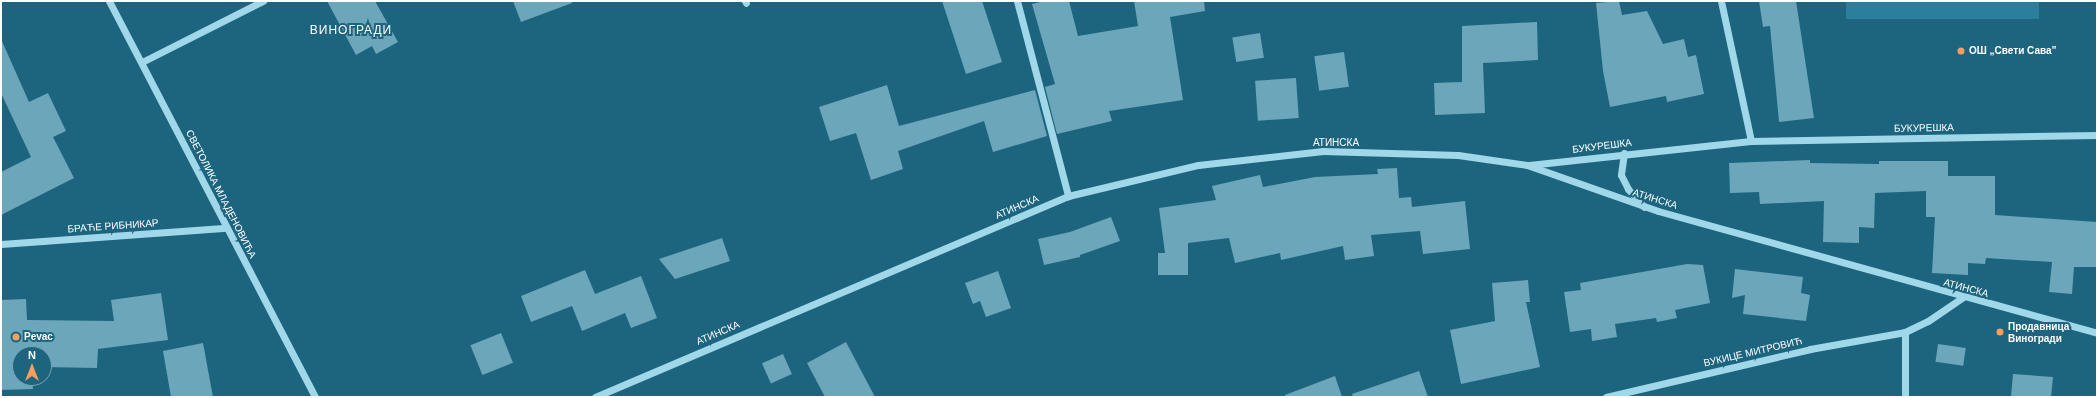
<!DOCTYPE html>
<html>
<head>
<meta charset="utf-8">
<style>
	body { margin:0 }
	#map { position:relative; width:2098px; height:398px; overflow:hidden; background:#1d657f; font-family:Arial,sans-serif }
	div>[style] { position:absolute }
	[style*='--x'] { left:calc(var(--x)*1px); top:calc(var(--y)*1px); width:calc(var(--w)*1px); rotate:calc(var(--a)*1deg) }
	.green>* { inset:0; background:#2c7f9c; transform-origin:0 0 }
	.building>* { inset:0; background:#6ba6ba; transform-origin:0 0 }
	.minor>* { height:7px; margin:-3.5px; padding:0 3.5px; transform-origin:3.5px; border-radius:3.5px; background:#a0d7e9 }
	.dots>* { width:11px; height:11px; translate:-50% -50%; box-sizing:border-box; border:2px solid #1d657f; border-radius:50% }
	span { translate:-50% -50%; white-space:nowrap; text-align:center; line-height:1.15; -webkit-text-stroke:4px #1d657f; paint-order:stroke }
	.poi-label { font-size:10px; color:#fff; font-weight:700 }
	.left { translate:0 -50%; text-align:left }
	.street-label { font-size:10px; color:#fff }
	.quarter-label { font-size:12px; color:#fff; letter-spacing:1px }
	.frame { position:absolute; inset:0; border:2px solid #fff; pointer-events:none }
	.north { position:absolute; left:12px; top:346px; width:40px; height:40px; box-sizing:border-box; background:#1d657f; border:1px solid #77a3b2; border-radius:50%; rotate:0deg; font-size:11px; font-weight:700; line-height:16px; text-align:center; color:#fff }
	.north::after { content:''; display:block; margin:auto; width:14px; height:18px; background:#f99e5e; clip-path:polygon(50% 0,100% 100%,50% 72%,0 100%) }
</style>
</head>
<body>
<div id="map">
	<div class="green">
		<div style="left:1846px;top:1px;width:193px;height:18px"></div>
	</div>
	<div class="building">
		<div style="clip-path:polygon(327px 1px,375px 1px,398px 42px,376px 54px,372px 46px,356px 55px)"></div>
		<div style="clip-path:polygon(513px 1px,572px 1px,572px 3px,521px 22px)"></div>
		<div style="clip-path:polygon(942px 1px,982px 1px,1002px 62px,966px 74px)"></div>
		<div style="clip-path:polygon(1044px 1px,1069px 1px,1078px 36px,1138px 26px,1134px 1px,1204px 1px,1205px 11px,1170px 17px,1183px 100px,1109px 111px,1112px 121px,1057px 134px,1045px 87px,1055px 84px,1032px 4px)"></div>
		<div style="clip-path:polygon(1619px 1px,1622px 15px,1647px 11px,1663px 44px,1684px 39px,1688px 57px,1696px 55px,1704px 94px,1667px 102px,1666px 96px,1610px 107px,1603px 71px,1596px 3px)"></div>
		<div style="clip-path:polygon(1759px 1px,1796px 1px,1814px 118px,1779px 122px,1770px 26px,1763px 27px)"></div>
		<div style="clip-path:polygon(1537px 22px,1538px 60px,1483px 63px,1485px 113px,1435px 115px,1434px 83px,1462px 82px,1462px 26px)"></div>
		<div style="left:1260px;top:33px;width:25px;height:28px;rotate:81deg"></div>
		<div style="clip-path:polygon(1px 39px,29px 102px,48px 93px,66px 131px,53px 137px,74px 178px,1px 215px,1px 172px,31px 157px,1px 93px)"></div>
		<div style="left:1344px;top:52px;width:35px;height:30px;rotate:82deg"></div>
		<div style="left:1296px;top:78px;width:40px;height:41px;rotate:86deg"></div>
		<div style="clip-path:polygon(887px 85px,899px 126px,1035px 90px,1047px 136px,993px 152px,984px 121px,898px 151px,903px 169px,871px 180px,856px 133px,830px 141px,819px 107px)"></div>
		<div style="clip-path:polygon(1810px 160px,1810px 163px,1879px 164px,1879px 161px,1948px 161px,1948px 176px,1995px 176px,1995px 215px,2097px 222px,2097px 267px,2074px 267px,2072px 294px,2049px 292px,2052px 262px,1986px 258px,1985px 264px,1968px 263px,1968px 275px,1932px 273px,1935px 217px,1926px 217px,1926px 191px,1875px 193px,1874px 228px,1859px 227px,1859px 243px,1823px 242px,1824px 201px,1760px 204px,1759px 192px,1730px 193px,1729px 163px)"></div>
		<div style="clip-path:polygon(1397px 168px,1399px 198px,1411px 197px,1412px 207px,1465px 201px,1470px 249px,1423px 254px,1420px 231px,1371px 235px,1374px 256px,1345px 260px,1343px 246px,1281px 260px,1280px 253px,1235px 263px,1229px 238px,1188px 243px,1188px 275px,1158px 275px,1158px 253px,1165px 253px,1159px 208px,1216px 200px,1212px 186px,1260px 175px,1263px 187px,1315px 177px,1378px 174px,1377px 169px)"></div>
		<div style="clip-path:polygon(1111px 217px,1120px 241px,1080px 255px,1080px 257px,1044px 265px,1038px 239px,1070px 232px)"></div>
		<div style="clip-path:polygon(722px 238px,730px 261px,675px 279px,659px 259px)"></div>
		<div style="clip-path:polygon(1687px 264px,1703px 265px,1710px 303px,1675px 310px,1677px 318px,1657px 322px,1656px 318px,1615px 324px,1617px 337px,1592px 341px,1591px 329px,1570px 332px,1564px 292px,1581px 290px,1580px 283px)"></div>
		<div style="clip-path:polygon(1735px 269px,1803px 277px,1801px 293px,1810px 295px,1806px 321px,1743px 314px,1745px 295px,1732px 298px)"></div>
		<div style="clip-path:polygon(585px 270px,595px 294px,641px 276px,657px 318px,631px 328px,625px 313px,582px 331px,572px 306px,531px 322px,521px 296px)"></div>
		<div style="clip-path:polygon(998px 271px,1011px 308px,986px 317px,980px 301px,973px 304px,965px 283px)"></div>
		<div style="clip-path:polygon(1528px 280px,1530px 302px,1526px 302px,1540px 367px,1461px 384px,1450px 330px,1495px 321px,1492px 283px)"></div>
		<div style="clip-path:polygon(161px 293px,168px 340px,98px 349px,97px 368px,44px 367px,44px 354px,20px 354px,20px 378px,32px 378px,33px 389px,1px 390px,1px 300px,26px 299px,27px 320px,114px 321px,111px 300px)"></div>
		<div style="left:501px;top:333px;width:32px;height:33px;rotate:68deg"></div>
		<div style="clip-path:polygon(846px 342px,875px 397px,825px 397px,807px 363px)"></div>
		<div style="clip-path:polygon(203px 343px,213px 397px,171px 397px,163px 351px)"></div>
		<div style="left:1938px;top:344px;width:28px;height:18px;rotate:8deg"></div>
		<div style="left:783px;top:354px;width:22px;height:23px;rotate:66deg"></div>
		<div style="clip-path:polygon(1419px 371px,1428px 397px,1353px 397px,1352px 394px)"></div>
		<div style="clip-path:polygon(2013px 374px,2053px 377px,2051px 397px,2011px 397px)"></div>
		<div style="clip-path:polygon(1335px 376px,1342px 397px,1285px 397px,1285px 395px)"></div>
	</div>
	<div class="minor">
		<div style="--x:109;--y:1;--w:446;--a:62.5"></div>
		<div style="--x:745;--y:1;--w:2;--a:63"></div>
		<div style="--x:1017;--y:1;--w:202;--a:75.3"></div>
		<div style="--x:1721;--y:1;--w:143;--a:77.9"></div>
		<div style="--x:142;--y:62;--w:136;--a:-26.8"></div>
		<div style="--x:1624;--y:153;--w:22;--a:98"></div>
		<div style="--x:1621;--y:175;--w:16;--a:63"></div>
		<div style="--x:1628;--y:189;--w:24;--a:48"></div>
		<div style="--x:1529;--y:165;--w:223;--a:-6.2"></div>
		<div style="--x:1751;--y:141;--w:346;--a:-1"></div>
		<div style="--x:1;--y:244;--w:226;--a:-4.1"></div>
		<div style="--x:595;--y:397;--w:514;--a:-23.02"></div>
		<div style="--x:1068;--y:196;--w:134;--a:-13.4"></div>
		<div style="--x:1198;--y:165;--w:126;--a:-6.4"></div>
		<div style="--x:1323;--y:151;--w:135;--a:1.7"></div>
		<div style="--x:1458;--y:155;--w:70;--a:8.2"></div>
		<div style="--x:1527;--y:165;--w:139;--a:19.3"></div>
		<div style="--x:1658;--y:211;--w:456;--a:15.5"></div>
		<div style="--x:1606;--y:397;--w:210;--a:-13.2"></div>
		<div style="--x:1810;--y:349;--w:97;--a:-10.1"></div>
		<div style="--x:1905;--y:332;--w:25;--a:-26"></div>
		<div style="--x:1928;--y:321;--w:42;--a:-34.4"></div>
		<div style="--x:1905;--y:397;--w:65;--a:-90"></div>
	</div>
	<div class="dots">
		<div style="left:1961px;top:51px;background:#f99e5e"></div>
		<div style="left:2000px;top:332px;background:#f99e5e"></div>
		<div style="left:16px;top:337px;background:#f99e5e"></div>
	</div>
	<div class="poi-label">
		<span class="left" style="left:1969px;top:51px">ОШ „Свети Сава”</span>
		<span class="left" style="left:2008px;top:332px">Продавница<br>Виногради</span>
		<span class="left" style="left:24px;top:337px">Pevac</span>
	</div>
	<div class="street-label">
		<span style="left:1924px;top:128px;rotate:-1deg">БУКУРЕШКА</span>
		<span style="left:1336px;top:143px">АТИНСКА</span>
		<span style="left:1602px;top:146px;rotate:-7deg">БУКУРЕШКА</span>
		<span style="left:221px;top:194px;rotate:63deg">СВЕТОЛИКА МЛАДЕНОВИЋА</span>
		<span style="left:1655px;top:199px;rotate:17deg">АТИНСКА</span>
		<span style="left:1017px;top:207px;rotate:-23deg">АТИНСКА</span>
		<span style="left:113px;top:226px;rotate:-4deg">БРАЋЕ РИБНИКАР</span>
		<span style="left:1966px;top:288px;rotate:15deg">АТИНСКА</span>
		<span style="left:718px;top:333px;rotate:-23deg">АТИНСКА</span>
		<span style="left:1753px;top:352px;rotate:-13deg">ВУКИЦЕ МИТРОВИЋ</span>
	</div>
	<div class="quarter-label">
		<span style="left:351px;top:31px">ВИНОГРАДИ</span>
	</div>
	<div class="frame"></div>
	<div class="north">N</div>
</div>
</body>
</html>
